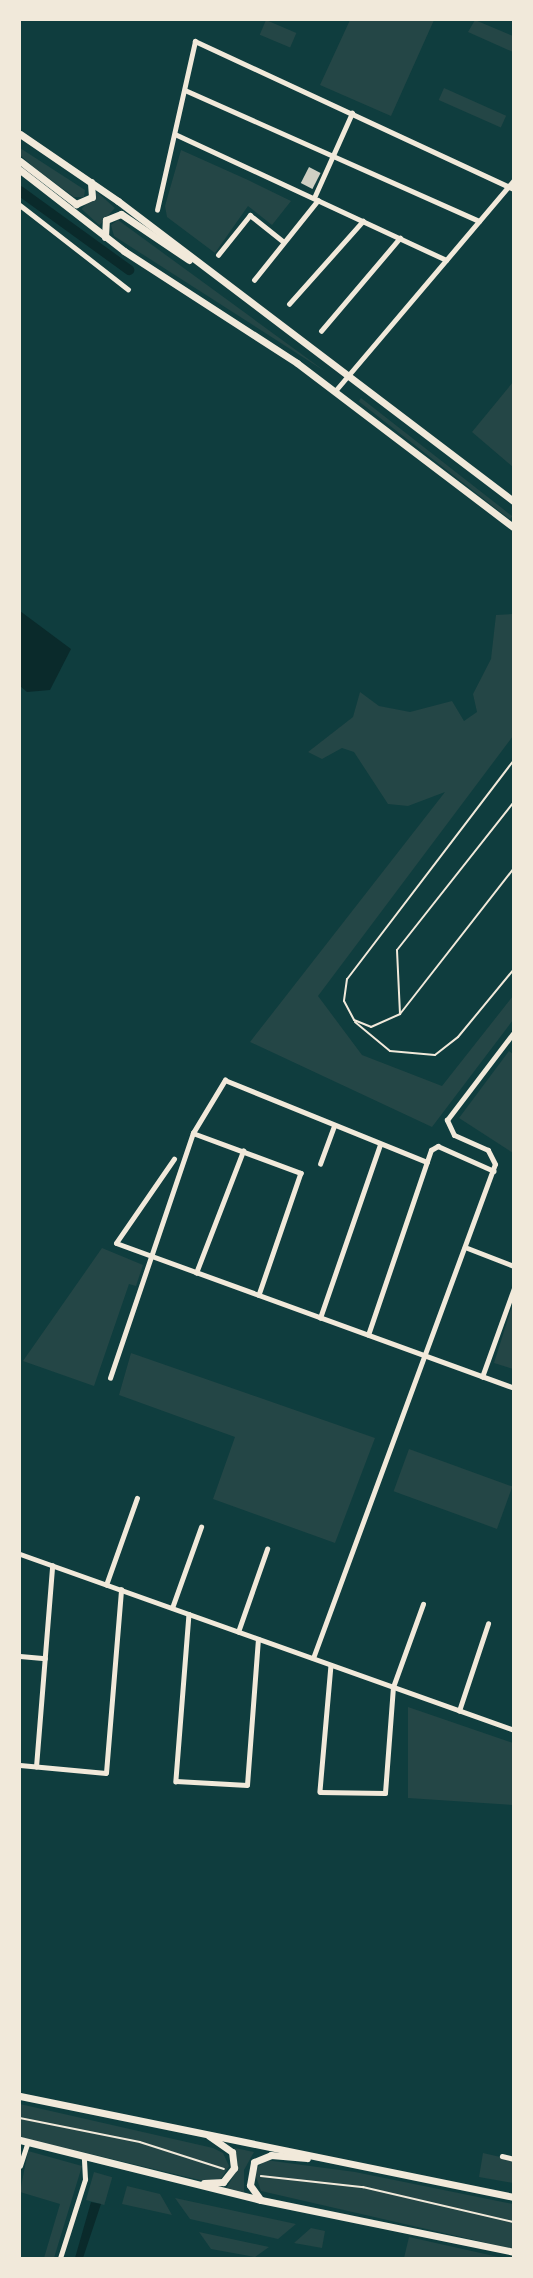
<!DOCTYPE html>
<html>
<head>
<meta charset="utf-8">
<style>
	body { margin:0 }
	#map { position:relative; width:533px; height:2278px; overflow:hidden; background:#0f3d3e; font-family:"Exo 2",sans-serif }
	div>[style] { position:absolute }
	[style*='--x'] { left:calc(var(--x)*1px); top:calc(var(--y)*1px); width:calc(var(--w)*1px); rotate:calc(var(--a)*1deg) }
	.green>* { inset:0; background:#244646; transform-origin:0 0 }
	.water>* { inset:0; background:#0a2a2b }
	.canal>* { height:10px; margin:-5px; padding:0 5px; transform-origin:5px; border-radius:5px; background:#0a2a2b }
	.building>* { inset:0; background:#cfcfc3; transform-origin:0 0 }
	.path>* { height:1.5px; margin:-0.75px; padding:0 0.75px; transform-origin:0.75px; border-radius:0.75px; background:#f1e9da }
	.service>* { height:2px; margin:-1px; padding:0 1px; transform-origin:1px; border-radius:1px; background:#f1e9da }
	.minor>* { height:4.5px; margin:-2.25px; padding:0 2.25px; transform-origin:2.25px; border-radius:2.25px; background:#f1e9da }
	.tertiary>* { height:5px; margin:-2.5px; padding:0 2.5px; transform-origin:2.5px; border-radius:2.5px; background:#f1e9da }
	.primary>* { height:7px; margin:-3.5px; padding:0 3.5px; transform-origin:3.5px; border-radius:3.5px; background:#f1e9da }
	span { translate:-50% -50%; white-space:nowrap; text-align:center; line-height:1.15; -webkit-text-stroke:6px #f1e9da; paint-order:stroke }
	.frame { position:absolute; inset:0; border:21px solid #f1e9da; pointer-events:none }
</style>
</head>
<body>
<div id="map">
	<div class="green">
		<div style="left:266px;top:20px;width:33px;height:16px;rotate:23deg"></div>
		<div style="clip-path:polygon(350px 20px,434px 20px,391px 116px,320px 85px)"></div>
		<div style="clip-path:polygon(475px 20px,513px 36px,513px 52px,468px 32px)"></div>
		<div style="left:444px;top:88px;width:68px;height:13px;rotate:24deg"></div>
		<div style="clip-path:polygon(20px 148px,85px 190px,84px 197px,74px 197px,35px 168px,20px 155px)"></div>
		<div style="clip-path:polygon(181px 150px,248px 180px,291px 201px,272px 225px,248px 206px,215px 253px,167px 217px,165px 206px)"></div>
		<div style="left:97px;top:192px;width:24px;height:23px;rotate:42deg"></div>
		<div style="clip-path:polygon(118px 220px,326px 372px,114px 236px,111px 225px)"></div>
		<div style="clip-path:polygon(513px 382px,513px 467px,472px 432px)"></div>
		<div style="left:361px;top:398px;width:192px;height:4px;rotate:38deg"></div>
		<div style="clip-path:polygon(513px 614px,513px 736px,318px 996px,362px 1055px,442px 1086px,513px 996px,513px 1020px,432px 1127px,250px 1042px,445px 792px,408px 806px,388px 804px,354px 752px,342px 748px,322px 759px,308px 752px,353px 717px,360px 692px,379px 706px,410px 712px,452px 701px,464px 721px,477px 712px,473px 694px,491px 659px,496px 615px)"></div>
		<div style="clip-path:polygon(509px 1051px,514px 1055px,513px 1153px,459px 1118px)"></div>
		<div style="clip-path:polygon(102px 1248px,143px 1265px,136px 1286px,129px 1284px,94px 1386px,23px 1361px)"></div>
		<div style="clip-path:polygon(513px 1303px,513px 1369px,494px 1363px)"></div>
		<div style="clip-path:polygon(131px 1353px,375px 1438px,335px 1543px,213px 1499px,235px 1437px,119px 1395px)"></div>
		<div style="left:409px;top:1449px;width:110px;height:45px;rotate:20deg"></div>
		<div style="clip-path:polygon(408px 1707px,513px 1743px,513px 1805px,408px 1798px)"></div>
		<div style="clip-path:polygon(20px 2104px,213px 2148px,223px 2153px,229px 2166px,221px 2179px,204px 2181px,20px 2137px)"></div>
		<div style="clip-path:polygon(235px 2148px,254px 2152px,244px 2170px,244px 2194px,226px 2189px,238px 2168px)"></div>
		<div style="clip-path:polygon(28px 2151px,82px 2166px,54px 2258px,44px 2258px,60px 2204px,20px 2192px)"></div>
		<div style="clip-path:polygon(483px 2153px,513px 2160px,513px 2183px,479px 2177px)"></div>
		<div style="clip-path:polygon(265px 2160px,355px 2172px,513px 2204px,513px 2249px,261px 2191px,254px 2171px)"></div>
		<div style="left:94px;top:2172px;width:19px;height:29px;rotate:16deg"></div>
		<div style="clip-path:polygon(127px 2186px,160px 2194px,172px 2215px,122px 2204px)"></div>
		<div style="clip-path:polygon(175px 2198px,296px 2224px,278px 2239px,190px 2219px)"></div>
		<div style="clip-path:polygon(311px 2228px,325px 2231px,322px 2248px,294px 2243px)"></div>
		<div style="clip-path:polygon(199px 2232px,269px 2247px,255px 2257px,211px 2249px)"></div>
		<div style="clip-path:polygon(409px 2237px,503px 2258px,404px 2258px)"></div>
	</div>
	<div class="water">
		<div style="clip-path:polygon(20px 611px,71px 649px,50px 690px,27px 692px,20px 686px)"></div>
		<div style="clip-path:polygon(91px 2202px,101px 2204px,83px 2258px,75px 2258px)"></div>
	</div>
	<div class="canal">
		<div style="--x:20;--y:191;--w:135;--a:35.9"></div>
	</div>
	<div class="building">
		<div style="left:309px;top:167px;width:13px;height:18px;rotate:27deg"></div>
	</div>
	<div class="path">
		<div style="--x:20;--y:2118;--w:122;--a:11.3"></div>
		<div style="--x:140;--y:2142;--w:88;--a:17.8"></div>
		<div style="--x:261;--y:2176;--w:103;--a:6.2"></div>
		<div style="--x:363;--y:2187;--w:155;--a:13.1"></div>
	</div>
	<div class="service">
		<div style="--x:514;--y:760;--w:275;--a:127.3"></div>
		<div style="--x:347;--y:979;--w:22;--a:98"></div>
		<div style="--x:344;--y:1001;--w:21;--a:62"></div>
		<div style="--x:354;--y:1020;--w:18;--a:22"></div>
		<div style="--x:371;--y:1027;--w:32;--a:-24"></div>
		<div style="--x:400;--y:1014;--w:185;--a:-52"></div>
		<div style="--x:400;--y:1014;--w:64;--a:-92.7"></div>
		<div style="--x:397;--y:950;--w:189;--a:-51.7"></div>
		<div style="--x:355;--y:1022;--w:45;--a:39.6"></div>
		<div style="--x:390;--y:1051;--w:45;--a:5.1"></div>
		<div style="--x:435;--y:1055;--w:29;--a:-38"></div>
		<div style="--x:458;--y:1037;--w:88;--a:-50.5"></div>
	</div>
	<div class="minor">
		<div style="--x:185;--y:90;--w:322;--a:24"></div>
		<div style="--x:175;--y:134;--w:299;--a:24.9"></div>
		<div style="--x:314;--y:198;--w:93;--a:-65.9"></div>
		<div style="--x:20;--y:205;--w:137;--a:37.9"></div>
		<div style="--x:157;--y:210;--w:173;--a:-77.3"></div>
		<div style="--x:195;--y:41;--w:352;--a:24.9"></div>
		<div style="--x:218;--y:255;--w:51;--a:-51.3"></div>
		<div style="--x:250;--y:215;--w:43;--a:38.5"></div>
		<div style="--x:254;--y:280;--w:102;--a:-51.3"></div>
		<div style="--x:289;--y:304;--w:111;--a:-48.3"></div>
		<div style="--x:321;--y:331;--w:122;--a:-49.7"></div>
		<div style="--x:193;--y:1133;--w:115;--a:20.3"></div>
		<div style="--x:301;--y:1173;--w:129;--a:109"></div>
		<div style="--x:320;--y:1164;--w:40;--a:-69.8"></div>
		<div style="--x:116;--y:1243;--w:102;--a:-55.4"></div>
		<div style="--x:465;--y:1247;--w:53;--a:21.2"></div>
		<div style="--x:196;--y:1273;--w:131;--a:-68.9"></div>
		<div style="--x:320;--y:1318;--w:183;--a:-70.9"></div>
		<div style="--x:368;--y:1335;--w:195;--a:-71.2"></div>
		<div style="--x:431;--y:1150;--w:8;--a:-30"></div>
		<div style="--x:438;--y:1146;--w:61;--a:24.1"></div>
		<div style="--x:482;--y:1377;--w:95;--a:-70.2"></div>
		<div style="--x:110;--y:1378;--w:259;--a:-71.3"></div>
		<div style="--x:193;--y:1133;--w:62;--a:-58.9"></div>
		<div style="--x:225;--y:1080;--w:218;--a:22.1"></div>
		<div style="--x:106;--y:1585;--w:92;--a:-70.4"></div>
		<div style="--x:172;--y:1608;--w:86;--a:-70.3"></div>
		<div style="--x:189;--y:1614;--w:168;--a:94.5"></div>
		<div style="--x:176;--y:1781;--w:71;--a:3.2"></div>
		<div style="--x:247;--y:1785;--w:146;--a:-85.7"></div>
		<div style="--x:238;--y:1632;--w:88;--a:-70.7"></div>
		<div style="--x:20;--y:1656;--w:25;--a:5"></div>
		<div style="--x:331;--y:1665;--w:127;--a:95"></div>
		<div style="--x:320;--y:1792;--w:65;--a:0.9"></div>
		<div style="--x:385;--y:1793;--w:106;--a:-85.7"></div>
		<div style="--x:393;--y:1687;--w:88;--a:-70.1"></div>
		<div style="--x:459;--y:1711;--w:92;--a:-71.6"></div>
		<div style="--x:20;--y:1765;--w:86;--a:5.3"></div>
		<div style="--x:106;--y:1773;--w:184;--a:-85.3"></div>
		<div style="--x:36;--y:1767;--w:202;--a:-85.4"></div>
		<div style="--x:502;--y:2156;--w:12;--a:14"></div>
		<div style="--x:20;--y:2166;--w:25;--a:-72"></div>
	</div>
	<div class="tertiary">
		<div style="--x:335;--y:391;--w:277;--a:-49.7"></div>
		<div style="--x:116;--y:1243;--w:424;--a:20"></div>
		<div style="--x:20;--y:1554;--w:524;--a:19.61"></div>
		<div style="--x:313;--y:1658;--w:526;--a:-69.78"></div>
		<div style="--x:495;--y:1164;--w:16;--a:-117"></div>
		<div style="--x:488;--y:1150;--w:37;--a:-156"></div>
		<div style="--x:454;--y:1135;--w:17;--a:-115"></div>
		<div style="--x:447;--y:1120;--w:111;--a:-52.7"></div>
		<div style="--x:60;--y:2258;--w:83;--a:-72.4"></div>
		<div style="--x:85;--y:2179;--w:22;--a:-93"></div>
	</div>
	<div class="primary">
		<div style="--x:20;--y:134;--w:119;--a:34.4"></div>
		<div style="--x:118;--y:201;--w:497;--a:37.2"></div>
		<div style="--x:20;--y:161;--w:71;--a:37.5"></div>
		<div style="--x:76;--y:204;--w:17;--a:-24"></div>
		<div style="--x:92;--y:197;--w:15;--a:-94"></div>
		<div style="--x:20;--y:170;--w:132;--a:37.9"></div>
		<div style="--x:124;--y:251;--w:206;--a:32.9"></div>
		<div style="--x:297;--y:363;--w:273;--a:37.2"></div>
		<div style="--x:105;--y:237;--w:17;--a:-87"></div>
		<div style="--x:106;--y:220;--w:16;--a:-22"></div>
		<div style="--x:121;--y:214;--w:82;--a:34.1"></div>
		<div style="--x:20;--y:2096;--w:504;--a:11.56"></div>
		<div style="--x:20;--y:2140;--w:248;--a:14"></div>
		<div style="--x:261;--y:2200;--w:258;--a:11.6"></div>
		<div style="--x:204;--y:2183;--w:19;--a:-3"></div>
		<div style="--x:223;--y:2182;--w:18;--a:-52"></div>
		<div style="--x:234;--y:2168;--w:16;--a:-97"></div>
		<div style="--x:232;--y:2152;--w:28;--a:-145"></div>
		<div style="--x:260;--y:2199;--w:17;--a:-126"></div>
		<div style="--x:250;--y:2185;--w:23;--a:-80"></div>
		<div style="--x:254;--y:2162;--w:18;--a:-22"></div>
		<div style="--x:271;--y:2155;--w:36;--a:5"></div>
	</div>
	<div class="frame"></div>
</div>
</body>
</html>
